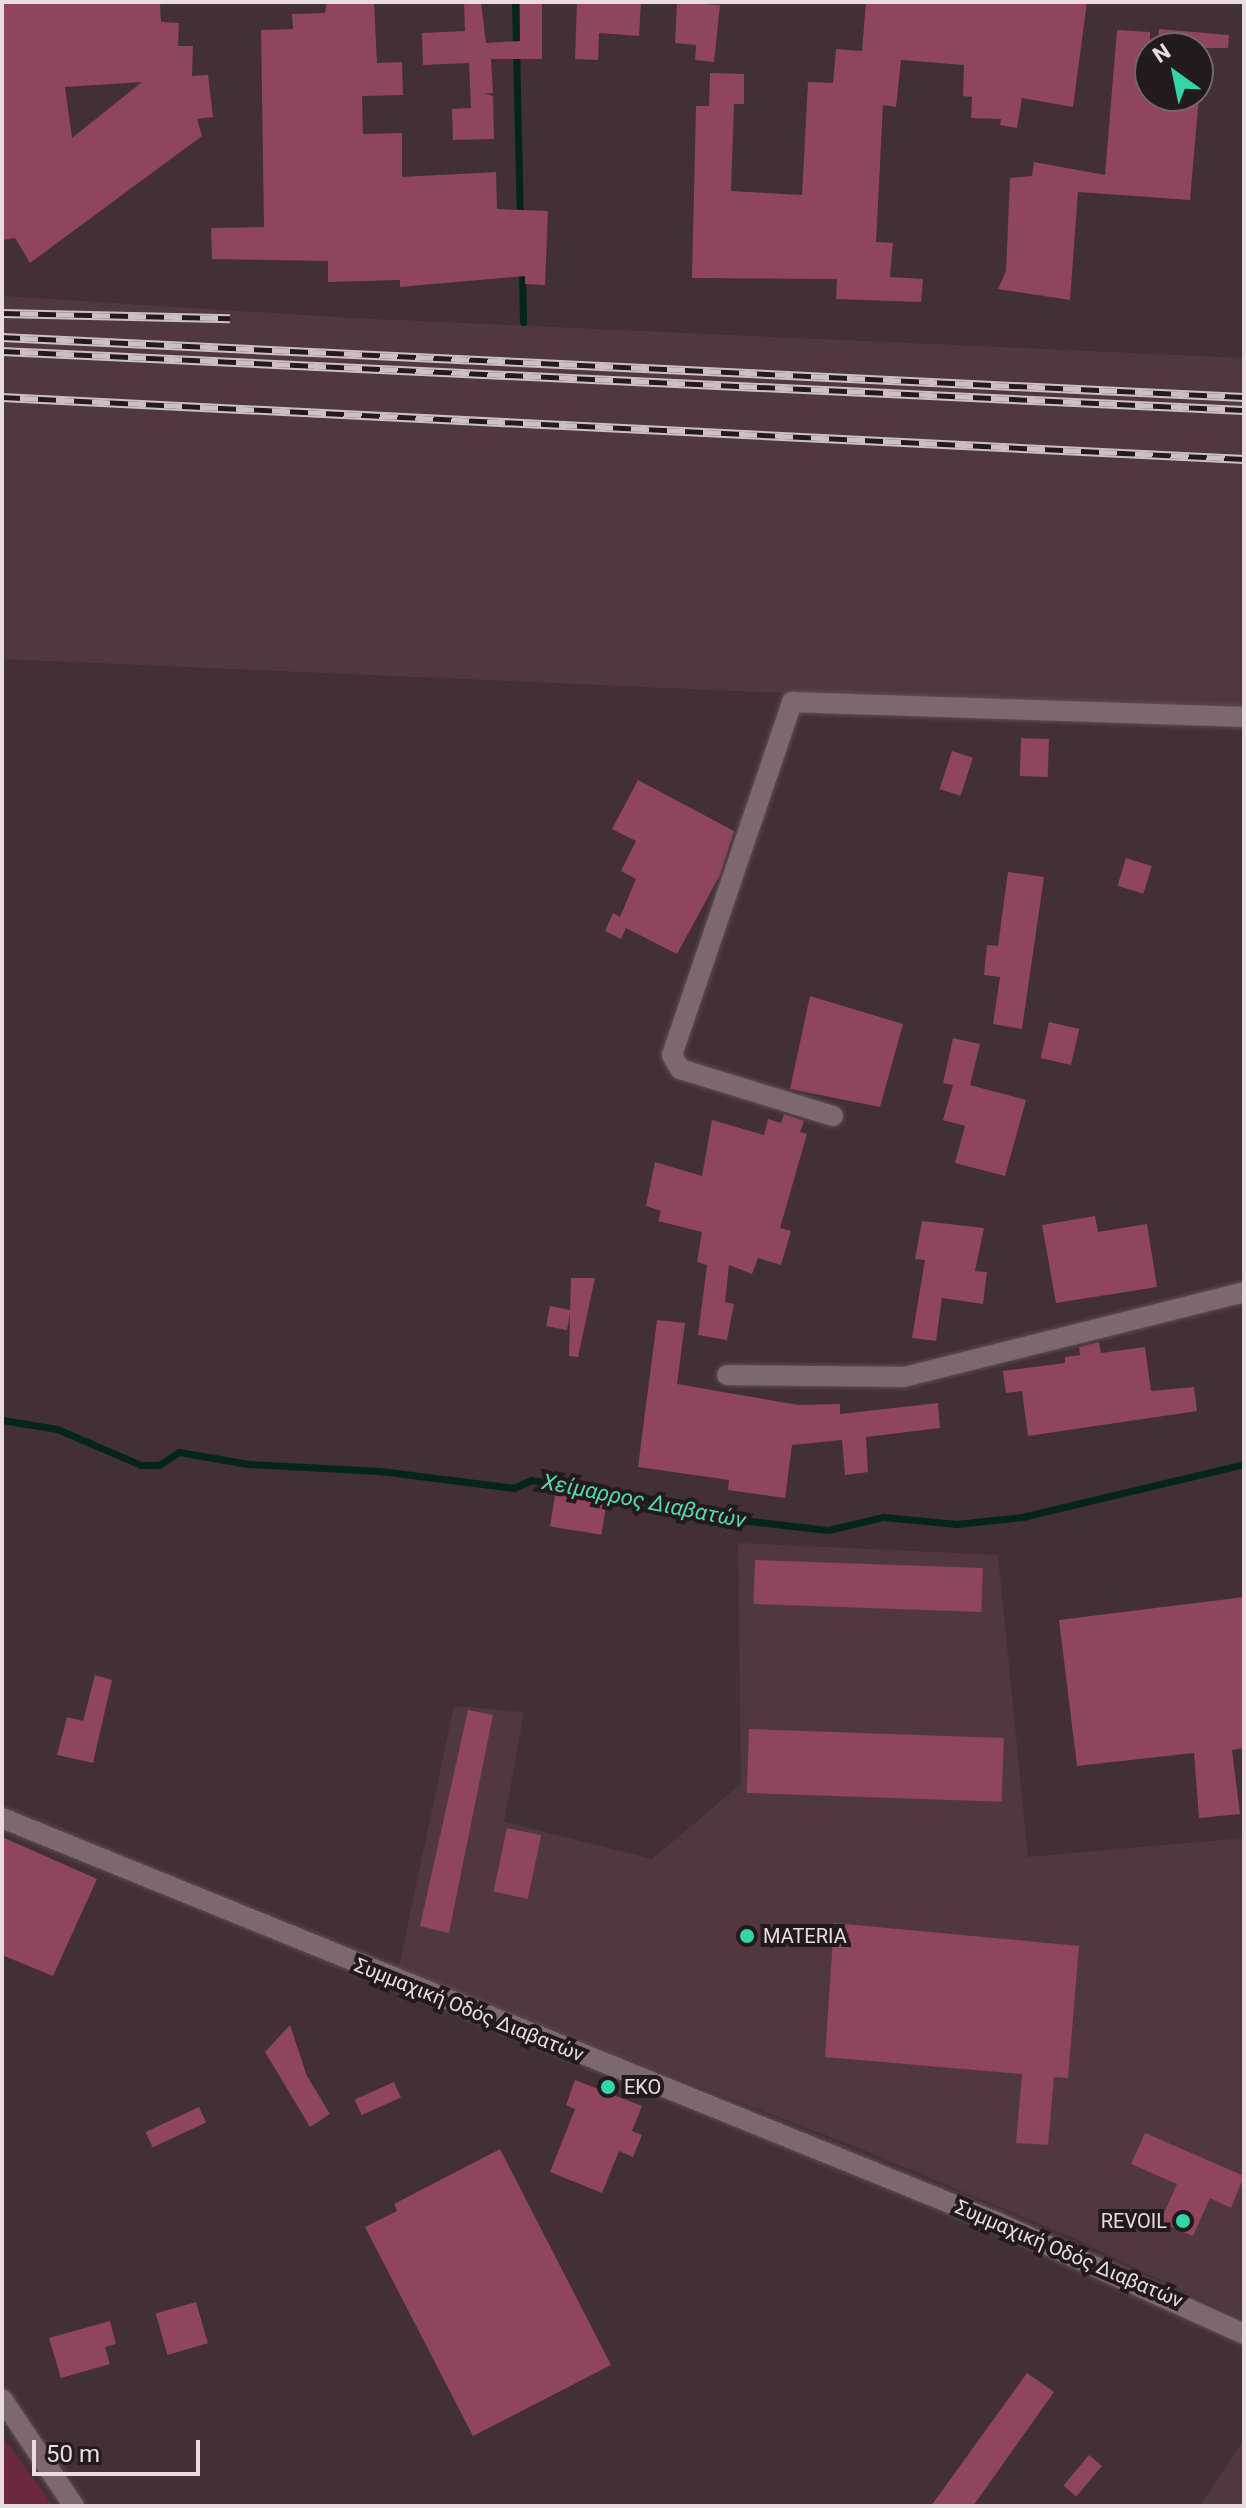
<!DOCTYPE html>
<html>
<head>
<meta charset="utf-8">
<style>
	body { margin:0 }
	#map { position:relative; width:1246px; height:2508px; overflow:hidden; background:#423035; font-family:Roboto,sans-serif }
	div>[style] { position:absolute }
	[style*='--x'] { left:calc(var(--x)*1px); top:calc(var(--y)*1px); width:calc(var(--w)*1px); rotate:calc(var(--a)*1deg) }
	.built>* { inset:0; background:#51383f }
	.green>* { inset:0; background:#6b2941 }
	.stream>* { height:7px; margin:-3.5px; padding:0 3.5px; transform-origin:3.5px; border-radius:3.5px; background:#05241a }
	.building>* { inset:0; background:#8e455d; transform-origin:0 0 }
	.roads { filter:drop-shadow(0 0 2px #5e4e53) drop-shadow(0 0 2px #5e4e53) }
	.minor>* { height:20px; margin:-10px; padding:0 10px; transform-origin:10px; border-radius:10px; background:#7c686d }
	.tertiary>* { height:20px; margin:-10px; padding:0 10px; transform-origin:10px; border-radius:10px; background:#7c686d }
	.rail>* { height:9px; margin-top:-4.5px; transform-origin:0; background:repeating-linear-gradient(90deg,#231a1d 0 18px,#cdc0c3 0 36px); box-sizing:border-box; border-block:2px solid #cdc0c3 }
	.dots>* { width:22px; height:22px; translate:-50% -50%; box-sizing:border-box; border:4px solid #231a1d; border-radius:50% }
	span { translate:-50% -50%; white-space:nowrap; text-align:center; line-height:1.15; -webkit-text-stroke:8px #231a1d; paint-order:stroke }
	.poi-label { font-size:20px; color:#e8dcdf }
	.left { translate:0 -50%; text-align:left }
	.right { translate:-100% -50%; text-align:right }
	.street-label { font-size:20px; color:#e8dcdf }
	.water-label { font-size:22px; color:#55dcb2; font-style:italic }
	.frame { position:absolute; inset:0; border:4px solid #e8dcdf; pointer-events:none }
	.north { position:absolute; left:1134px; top:32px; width:80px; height:80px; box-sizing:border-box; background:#231a1d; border:2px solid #72686b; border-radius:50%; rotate:327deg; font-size:22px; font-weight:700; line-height:32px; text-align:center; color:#e8dcdf }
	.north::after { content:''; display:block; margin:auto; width:28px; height:36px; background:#33d4a8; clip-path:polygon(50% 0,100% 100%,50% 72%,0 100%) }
	.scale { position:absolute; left:32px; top:2440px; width:168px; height:36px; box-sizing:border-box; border:4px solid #e8dcdf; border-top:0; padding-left:10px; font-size:24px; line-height:28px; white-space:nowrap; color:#e8dcdf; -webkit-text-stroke:6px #231a1d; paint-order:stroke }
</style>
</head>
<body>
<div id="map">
	<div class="built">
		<div style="clip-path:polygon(2px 296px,352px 318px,1244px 358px,1244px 713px,2px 659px)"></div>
		<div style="clip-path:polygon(738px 1543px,998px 1555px,1028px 1857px,1244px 1838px,1244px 2320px,1071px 2237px,849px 2144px,398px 1971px,454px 1706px,524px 1712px,504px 1822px,652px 1859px,741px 1784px)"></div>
		<div style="clip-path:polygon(1244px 2439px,1244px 2506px,1200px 2506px)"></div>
	</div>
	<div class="green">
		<div style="clip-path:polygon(2px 2435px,53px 2506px,2px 2506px)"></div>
	</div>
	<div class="stream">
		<div style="--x:515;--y:2;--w:218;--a:88.7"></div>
		<div style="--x:522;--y:268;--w:54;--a:88.9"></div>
		<div style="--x:2;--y:1420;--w:56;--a:9.3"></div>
		<div style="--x:57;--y:1429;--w:91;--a:23.2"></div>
		<div style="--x:141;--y:1465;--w:18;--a:0"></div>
		<div style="--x:159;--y:1465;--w:24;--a:-33"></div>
		<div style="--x:179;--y:1452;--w:70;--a:9.9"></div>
		<div style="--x:248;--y:1464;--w:132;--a:3"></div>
		<div style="--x:380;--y:1471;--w:135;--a:7.2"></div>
		<div style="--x:514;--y:1488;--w:19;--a:-25"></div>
		<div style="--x:531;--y:1480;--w:114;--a:8.6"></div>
		<div style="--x:644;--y:1497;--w:74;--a:15.7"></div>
		<div style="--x:715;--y:1517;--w:114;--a:6.6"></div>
		<div style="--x:828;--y:1530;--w:57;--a:-13.3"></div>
		<div style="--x:883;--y:1517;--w:74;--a:5.4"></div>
		<div style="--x:957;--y:1524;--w:65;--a:-6.1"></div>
		<div style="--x:1022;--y:1517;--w:228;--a:-13.4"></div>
	</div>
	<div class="building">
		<div style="clip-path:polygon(evenodd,2px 2px,160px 2px,161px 22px,179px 23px,178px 46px,193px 46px,192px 76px,208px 75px,213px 117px,197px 119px,202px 136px,30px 263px,15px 238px,2px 240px,2px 2px,142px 82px,72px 138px,65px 87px,142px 82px)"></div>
		<div style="clip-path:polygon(327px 2px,374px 2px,377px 63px,402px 62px,403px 95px,362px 96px,363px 134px,402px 133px,402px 177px,496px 172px,497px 209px,548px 211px,545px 285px,525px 284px,525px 276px,400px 287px,400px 280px,328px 282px,328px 261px,212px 259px,211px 228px,264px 227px,261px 30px,293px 29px,292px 14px,325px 13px)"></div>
		<div style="clip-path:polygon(464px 2px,481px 2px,486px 43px,520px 41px,520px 2px,542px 2px,542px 59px,491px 59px,493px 93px,485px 93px,493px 96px,494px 139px,453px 140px,452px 109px,471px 108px,469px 63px,423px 65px,422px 33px,465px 31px)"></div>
		<div style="clip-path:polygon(577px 2px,641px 2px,639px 36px,599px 33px,598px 60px,575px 59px)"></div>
		<div style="clip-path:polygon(677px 2px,720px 5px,714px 62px,695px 60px,696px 45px,675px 43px)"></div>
		<div style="clip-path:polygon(866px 2px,1087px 2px,1073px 107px,1022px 98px,1017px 128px,1000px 125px,1001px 119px,971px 118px,972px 97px,963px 96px,964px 65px,901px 60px,896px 107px,883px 105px,876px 242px,893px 243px,890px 277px,923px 279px,921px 302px,836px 299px,837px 279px,692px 278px,696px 106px,709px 106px,710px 73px,744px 74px,744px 104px,734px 104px,731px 191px,802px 195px,808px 82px,833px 83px,836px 49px,862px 51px)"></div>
		<div style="clip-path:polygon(1159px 29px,1229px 35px,1228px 48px,1157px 48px)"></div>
		<div style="clip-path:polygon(1117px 30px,1150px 32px,1150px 96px,1199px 96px,1190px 200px,1078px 192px,1070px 300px,998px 289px,1006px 271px,1010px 178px,1032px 176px,1034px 162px,1105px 175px)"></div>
		<div style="left:1021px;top:738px;width:28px;height:38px;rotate:2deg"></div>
		<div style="left:952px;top:751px;width:22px;height:40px;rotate:18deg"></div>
		<div style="clip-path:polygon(638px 780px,734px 831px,720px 875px,677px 954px,626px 928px,621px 939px,605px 931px,613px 913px,620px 917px,636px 879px,621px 871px,636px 841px,612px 829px)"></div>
		<div style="left:1126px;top:858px;width:27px;height:29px;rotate:17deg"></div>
		<div style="clip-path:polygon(1008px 872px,1044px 877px,1022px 1029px,993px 1024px,1000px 977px,984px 975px,987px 945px,998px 946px)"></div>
		<div style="clip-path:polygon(810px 996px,903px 1024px,880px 1107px,790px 1089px)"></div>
		<div style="left:1049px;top:1022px;width:31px;height:37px;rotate:13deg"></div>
		<div style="clip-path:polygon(953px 1038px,980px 1044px,970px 1085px,1026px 1100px,1005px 1176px,955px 1163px,965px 1126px,943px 1120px,953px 1085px,943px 1083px)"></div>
		<div style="clip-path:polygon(784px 1114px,804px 1121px,800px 1132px,807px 1134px,780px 1228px,791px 1231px,781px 1265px,758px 1258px,752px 1274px,729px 1265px,725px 1302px,734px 1304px,727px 1340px,698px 1335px,707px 1265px,697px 1262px,702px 1232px,658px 1221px,661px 1211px,646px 1206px,655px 1162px,702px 1176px,712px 1120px,764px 1135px,768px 1119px,781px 1123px)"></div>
		<div style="clip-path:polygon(1095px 1216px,1098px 1232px,1147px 1224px,1157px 1287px,1056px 1303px,1042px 1225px)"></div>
		<div style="clip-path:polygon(922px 1221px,984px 1228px,975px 1271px,987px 1272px,983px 1304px,942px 1298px,936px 1341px,912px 1338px,925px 1260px,915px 1259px)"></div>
		<div style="clip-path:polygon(571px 1278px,595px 1278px,578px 1357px,569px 1356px,570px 1313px,567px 1330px,546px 1326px,550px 1306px,570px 1310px)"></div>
		<div style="clip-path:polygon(657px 1320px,685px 1323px,677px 1384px,798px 1405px,840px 1404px,840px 1414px,938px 1403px,940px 1428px,866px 1437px,868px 1472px,845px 1475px,842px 1440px,792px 1445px,785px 1498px,728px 1490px,729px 1480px,638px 1467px)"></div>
		<div style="clip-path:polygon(1099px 1342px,1101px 1353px,1145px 1347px,1151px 1391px,1194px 1387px,1197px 1411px,1028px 1436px,1022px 1391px,1006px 1393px,1003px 1371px,1065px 1363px,1065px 1357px,1080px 1355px,1079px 1347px)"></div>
		<div style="left:556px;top:1489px;width:52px;height:38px;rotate:9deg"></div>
		<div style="left:755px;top:1560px;width:228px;height:44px;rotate:2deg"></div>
		<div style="clip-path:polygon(1244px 1597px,1244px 1748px,1232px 1750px,1240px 1814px,1199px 1818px,1194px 1753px,1077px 1766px,1059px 1620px)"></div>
		<div style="clip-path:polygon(95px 1675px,112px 1680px,93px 1763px,57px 1755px,67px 1717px,83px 1721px)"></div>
		<div style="clip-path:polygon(468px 1710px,493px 1715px,449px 1933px,420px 1926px)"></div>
		<div style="left:749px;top:1729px;width:255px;height:64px;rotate:2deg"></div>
		<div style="left:507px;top:1828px;width:35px;height:65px;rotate:12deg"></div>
		<div style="clip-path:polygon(2px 1837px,97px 1879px,53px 1976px,2px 1955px)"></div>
		<div style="clip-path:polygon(834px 1923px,1079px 1946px,1068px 2078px,1054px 2077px,1048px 2145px,1016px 2143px,1022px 2074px,825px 2057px)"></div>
		<div style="clip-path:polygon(290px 2025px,307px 2076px,330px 2114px,310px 2127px,265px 2052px)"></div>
		<div style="clip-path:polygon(575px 2080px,642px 2106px,632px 2131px,642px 2135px,633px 2157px,619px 2151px,602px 2193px,550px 2172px,575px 2109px,566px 2105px)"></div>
		<div style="left:394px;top:2082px;width:17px;height:43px;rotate:66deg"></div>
		<div style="left:199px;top:2107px;width:17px;height:59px;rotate:65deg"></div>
		<div style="clip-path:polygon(1145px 2133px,1244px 2176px,1231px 2208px,1210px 2198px,1193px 2236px,1160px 2222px,1177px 2184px,1131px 2164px)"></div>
		<div style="clip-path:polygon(500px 2149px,611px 2365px,473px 2436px,365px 2227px,397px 2211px,394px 2204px)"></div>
		<div style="left:196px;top:2302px;width:43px;height:42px;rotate:74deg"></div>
		<div style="clip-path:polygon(110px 2321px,116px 2344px,105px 2347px,110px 2364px,61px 2378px,49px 2338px)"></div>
		<div style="clip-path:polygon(1027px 2373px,1054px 2392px,998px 2471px,973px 2506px,931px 2506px)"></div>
		<div style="left:1089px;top:2455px;width:17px;height:40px;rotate:40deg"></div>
	</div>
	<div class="roads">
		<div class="minor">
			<div style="--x:833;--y:1116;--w:160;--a:-162.9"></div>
			<div style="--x:680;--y:1069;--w:16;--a:-120"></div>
			<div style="--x:672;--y:1055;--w:373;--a:-71.2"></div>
			<div style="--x:792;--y:702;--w:452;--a:1.9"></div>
			<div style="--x:727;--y:1375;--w:177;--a:0.6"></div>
			<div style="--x:904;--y:1377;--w:350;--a:-14"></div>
			<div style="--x:2;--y:2399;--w:129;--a:56.1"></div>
		</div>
		<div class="tertiary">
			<div style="--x:2;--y:1818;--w:1071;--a:22.11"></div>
			<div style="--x:994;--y:2221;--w:274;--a:24.3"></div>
		</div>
	</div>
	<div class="rail">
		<div style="--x:2;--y:313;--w:228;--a:1.3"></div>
		<div style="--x:2;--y:337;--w:1243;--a:2.77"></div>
		<div style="--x:2;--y:351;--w:1243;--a:2.72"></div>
		<div style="--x:2;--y:397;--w:1244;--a:2.86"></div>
	</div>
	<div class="dots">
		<div style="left:747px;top:1936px;background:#33d4a8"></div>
		<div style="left:608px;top:2087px;background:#33d4a8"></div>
		<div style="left:1183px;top:2221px;background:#33d4a8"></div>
	</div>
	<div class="poi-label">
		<span class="left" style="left:763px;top:1936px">MATERIA</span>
		<span class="left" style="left:624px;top:2087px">EKO</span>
		<span class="right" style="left:1167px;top:2221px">REVOIL</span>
	</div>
	<div class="street-label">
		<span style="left:469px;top:2010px;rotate:22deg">Συμμαχική Οδός Διαβατών</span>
		<span style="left:1069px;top:2254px;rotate:23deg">Συμμαχική Οδός Διαβατών</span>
	</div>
	<div class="water-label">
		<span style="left:644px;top:1501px;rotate:11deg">Χείμαρρος Διαβατών</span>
	</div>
	<div class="frame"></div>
	<div class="north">N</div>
	<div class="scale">50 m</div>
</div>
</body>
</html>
